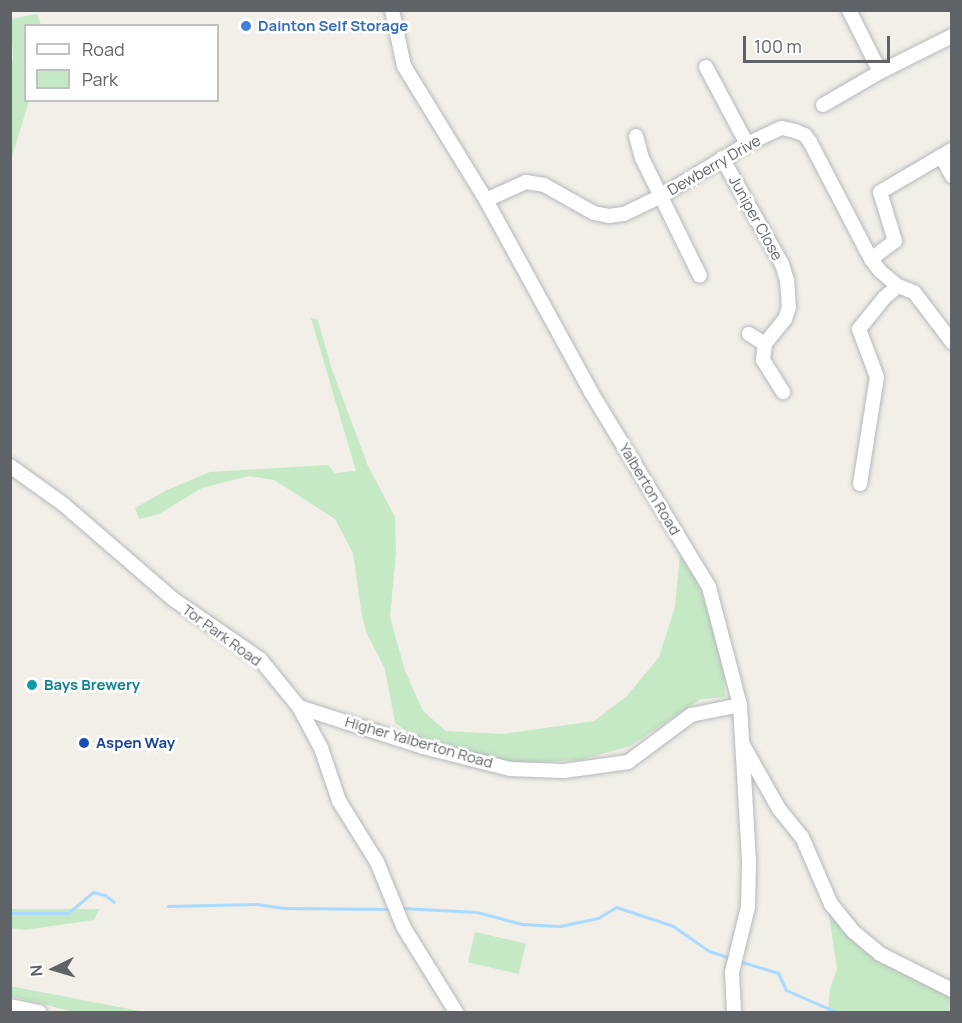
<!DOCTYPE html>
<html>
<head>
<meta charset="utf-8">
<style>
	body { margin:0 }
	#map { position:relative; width:962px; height:1023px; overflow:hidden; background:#f1efe8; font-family:Manrope,sans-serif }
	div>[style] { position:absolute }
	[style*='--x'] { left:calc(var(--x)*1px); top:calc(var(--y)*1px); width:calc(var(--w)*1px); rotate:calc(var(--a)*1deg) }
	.green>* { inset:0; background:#c5e8c5; transform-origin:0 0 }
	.stream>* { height:3px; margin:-1.5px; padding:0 1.5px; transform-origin:1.5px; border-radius:1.5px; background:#aadaff }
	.roads { filter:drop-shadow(0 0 2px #b5b8bc) drop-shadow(0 0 2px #b5b8bc) }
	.minor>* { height:14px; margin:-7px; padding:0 7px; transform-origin:7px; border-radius:7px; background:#fff }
	.dots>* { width:16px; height:16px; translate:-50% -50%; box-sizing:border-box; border:3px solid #fff; border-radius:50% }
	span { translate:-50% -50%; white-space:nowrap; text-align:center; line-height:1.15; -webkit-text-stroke:5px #fff; paint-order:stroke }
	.shop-label { font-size:15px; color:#366cbe; font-weight:700 }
	.left { translate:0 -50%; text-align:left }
	.street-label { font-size:15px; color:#5f6368 }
	.culture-label { font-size:15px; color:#0d838f; font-weight:700 }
	.transit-label { font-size:15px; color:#164399; font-weight:700 }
	.frame { position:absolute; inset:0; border:12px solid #5f6368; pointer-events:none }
	.legend { position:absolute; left:24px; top:24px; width:195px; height:78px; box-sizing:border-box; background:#fff; border:2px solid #bfc1c3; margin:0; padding:8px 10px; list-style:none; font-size:18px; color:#5f6368 }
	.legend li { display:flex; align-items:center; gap:12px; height:30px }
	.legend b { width:30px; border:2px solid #bfc1c3 }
	.north { position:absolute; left:24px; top:939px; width:60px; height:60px; -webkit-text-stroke:4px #fff; paint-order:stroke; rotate:265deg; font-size:16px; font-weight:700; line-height:24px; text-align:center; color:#5f6368 }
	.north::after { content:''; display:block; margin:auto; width:21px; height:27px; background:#5f6368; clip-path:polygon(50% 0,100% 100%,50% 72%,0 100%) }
	.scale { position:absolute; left:743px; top:36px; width:147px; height:27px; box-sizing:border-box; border:3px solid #5f6368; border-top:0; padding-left:8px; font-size:18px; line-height:21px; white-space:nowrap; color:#5f6368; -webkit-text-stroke:4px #fff; paint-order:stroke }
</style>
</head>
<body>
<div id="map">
	<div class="green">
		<div style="clip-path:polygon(37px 14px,41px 25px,26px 26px,26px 100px,29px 101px,11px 160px,10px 64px,13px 60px,11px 19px)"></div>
		<div style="clip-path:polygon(311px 318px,318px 320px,331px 367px,368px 466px,395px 517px,396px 553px,390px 617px,405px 671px,423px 711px,446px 731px,503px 734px,594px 721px,627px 696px,659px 657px,675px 607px,680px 554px,697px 580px,711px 619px,724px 668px,725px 697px,701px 699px,630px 746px,581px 760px,518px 763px,473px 754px,414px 736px,395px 723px,385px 669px,367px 634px,362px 616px,353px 553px,335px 519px,274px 480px,249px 476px,202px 488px,159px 514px,139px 519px,135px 508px,165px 491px,210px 472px,328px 465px,335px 473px,356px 471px)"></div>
		<div style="clip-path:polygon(828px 908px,951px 999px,951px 1012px,828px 1012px,830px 989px,837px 969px)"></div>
		<div style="clip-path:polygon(11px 909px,99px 909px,94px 920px,24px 930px,11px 928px)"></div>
		<div style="left:475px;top:932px;width:52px;height:31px;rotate:13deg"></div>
		<div style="clip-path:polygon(10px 986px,41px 992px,145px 1012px,74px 1012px,11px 996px)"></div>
	</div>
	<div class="stream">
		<div style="--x:168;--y:906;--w:88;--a:-1.3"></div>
		<div style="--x:256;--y:904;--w:29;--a:8"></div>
		<div style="--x:285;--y:908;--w:106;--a:0.5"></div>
		<div style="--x:401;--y:908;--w:76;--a:3"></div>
		<div style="--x:477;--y:912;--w:47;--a:14.9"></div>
		<div style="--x:522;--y:924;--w:38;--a:3"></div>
		<div style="--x:560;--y:926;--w:39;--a:-12"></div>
		<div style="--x:598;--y:918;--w:21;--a:-31"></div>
		<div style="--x:616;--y:907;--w:60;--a:18.4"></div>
		<div style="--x:673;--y:926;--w:44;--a:34.8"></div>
		<div style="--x:709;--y:951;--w:22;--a:18"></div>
		<div style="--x:10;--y:913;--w:58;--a:0"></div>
		<div style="--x:68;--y:913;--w:33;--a:-40"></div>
		<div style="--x:93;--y:892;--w:12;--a:14"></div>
		<div style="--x:105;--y:895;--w:11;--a:38"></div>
		<div style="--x:739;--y:961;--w:41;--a:17.1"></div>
		<div style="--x:778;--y:973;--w:19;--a:65"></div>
		<div style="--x:786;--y:990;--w:55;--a:23.7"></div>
	</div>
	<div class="roads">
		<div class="minor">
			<div style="--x:392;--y:10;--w:57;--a:77.9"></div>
			<div style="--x:404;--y:66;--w:157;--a:58.5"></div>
			<div style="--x:486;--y:200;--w:219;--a:61.3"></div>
			<div style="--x:591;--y:392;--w:228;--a:58.8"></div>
			<div style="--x:709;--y:587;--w:122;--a:75.3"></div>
			<div style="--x:740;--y:705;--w:156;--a:86.7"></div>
			<div style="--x:749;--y:861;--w:46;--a:91.2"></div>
			<div style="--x:748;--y:907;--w:67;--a:103.8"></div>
			<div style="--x:732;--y:972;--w:40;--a:87.1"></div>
			<div style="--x:849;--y:10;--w:69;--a:63.4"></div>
			<div style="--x:706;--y:67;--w:87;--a:62"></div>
			<div style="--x:823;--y:105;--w:66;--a:-30.1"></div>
			<div style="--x:880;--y:72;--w:80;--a:-26.6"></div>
			<div style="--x:636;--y:136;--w:23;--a:75"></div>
			<div style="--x:642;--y:158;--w:131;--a:63.8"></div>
			<div style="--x:941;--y:156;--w:23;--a:61"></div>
			<div style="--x:722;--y:158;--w:122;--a:60.5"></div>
			<div style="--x:782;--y:264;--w:17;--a:73"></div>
			<div style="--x:787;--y:280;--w:27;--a:86"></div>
			<div style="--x:789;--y:307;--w:13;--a:108"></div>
			<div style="--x:785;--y:319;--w:32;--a:129"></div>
			<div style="--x:765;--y:344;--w:19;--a:-148"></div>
			<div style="--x:486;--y:200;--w:44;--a:-24.2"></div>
			<div style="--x:526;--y:182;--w:18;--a:9"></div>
			<div style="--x:544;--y:185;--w:57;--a:29.2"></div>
			<div style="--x:594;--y:213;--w:15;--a:11"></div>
			<div style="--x:609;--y:216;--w:15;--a:-8"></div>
			<div style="--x:624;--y:214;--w:41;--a:-25.9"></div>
			<div style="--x:661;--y:196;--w:100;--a:-31.2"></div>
			<div style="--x:747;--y:144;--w:38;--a:-25"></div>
			<div style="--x:782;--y:128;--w:13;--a:13"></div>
			<div style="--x:795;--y:131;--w:11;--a:22"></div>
			<div style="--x:805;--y:135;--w:9;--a:54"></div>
			<div style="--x:810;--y:142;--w:132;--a:62.5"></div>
			<div style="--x:871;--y:259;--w:15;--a:53"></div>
			<div style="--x:880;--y:271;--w:23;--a:40"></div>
			<div style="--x:898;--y:286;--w:17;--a:21"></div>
			<div style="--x:914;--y:292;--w:63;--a:52.8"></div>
			<div style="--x:871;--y:259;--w:30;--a:-37"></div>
			<div style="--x:895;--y:241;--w:51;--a:-107"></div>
			<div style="--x:880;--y:192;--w:83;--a:-30.3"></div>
			<div style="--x:765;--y:344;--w:16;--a:97"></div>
			<div style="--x:763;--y:360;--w:38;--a:58"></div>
			<div style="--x:10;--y:466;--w:65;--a:35.6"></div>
			<div style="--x:63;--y:504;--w:145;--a:40.8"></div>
			<div style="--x:173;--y:599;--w:106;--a:34.6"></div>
			<div style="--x:260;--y:659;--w:62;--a:50.9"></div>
			<div style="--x:299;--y:707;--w:47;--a:61.8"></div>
			<div style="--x:321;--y:748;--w:56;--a:71.2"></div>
			<div style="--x:339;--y:801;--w:72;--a:58.1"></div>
			<div style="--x:377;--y:862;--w:71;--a:67.8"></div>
			<div style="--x:404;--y:928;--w:99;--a:58.2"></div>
			<div style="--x:860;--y:484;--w:108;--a:-81"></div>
			<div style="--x:877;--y:377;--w:51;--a:-110.6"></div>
			<div style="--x:859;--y:329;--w:40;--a:-51"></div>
			<div style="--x:884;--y:298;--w:18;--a:-41"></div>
			<div style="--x:299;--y:707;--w:130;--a:17.9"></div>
			<div style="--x:423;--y:747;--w:90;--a:14.2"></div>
			<div style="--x:510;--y:769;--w:54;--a:2.1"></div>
			<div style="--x:564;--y:771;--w:65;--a:-8"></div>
			<div style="--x:628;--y:762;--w:79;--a:-36.7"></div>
			<div style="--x:691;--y:715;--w:50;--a:-11.5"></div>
			<div style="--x:743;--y:745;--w:73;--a:60.6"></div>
			<div style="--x:779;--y:809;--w:36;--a:51"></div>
			<div style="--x:802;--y:837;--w:73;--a:66.6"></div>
			<div style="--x:831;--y:904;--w:36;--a:51"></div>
			<div style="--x:854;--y:932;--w:34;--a:40"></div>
			<div style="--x:880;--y:954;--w:80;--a:26.6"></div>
			<div style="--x:10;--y:1006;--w:30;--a:12"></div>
		</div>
	</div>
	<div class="dots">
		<div style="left:246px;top:26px;background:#3f7fe0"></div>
		<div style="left:32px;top:685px;background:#0f9aa8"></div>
		<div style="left:84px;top:743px;background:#1a4fb4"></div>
	</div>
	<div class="shop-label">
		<span class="left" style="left:258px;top:26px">Dainton Self Storage</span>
	</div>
	<div class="street-label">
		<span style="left:714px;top:165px;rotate:-30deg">Dewberry Drive</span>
		<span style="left:756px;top:218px;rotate:61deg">Juniper Close</span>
		<span style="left:650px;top:489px;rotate:59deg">Yalberton Road</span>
		<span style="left:222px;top:635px;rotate:36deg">Tor Park Road</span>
		<span style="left:419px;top:742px;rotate:16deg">Higher Yalberton Road</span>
	</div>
	<div class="culture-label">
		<span class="left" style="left:44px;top:685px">Bays Brewery</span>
	</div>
	<div class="transit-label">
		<span class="left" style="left:96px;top:743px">Aspen Way</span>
	</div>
	<div class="frame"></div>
	<ul class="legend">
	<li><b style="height:8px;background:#fff"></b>Road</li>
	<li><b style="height:16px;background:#c5e8c5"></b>Park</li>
	</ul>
	<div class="north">N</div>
	<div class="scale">100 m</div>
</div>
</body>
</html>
